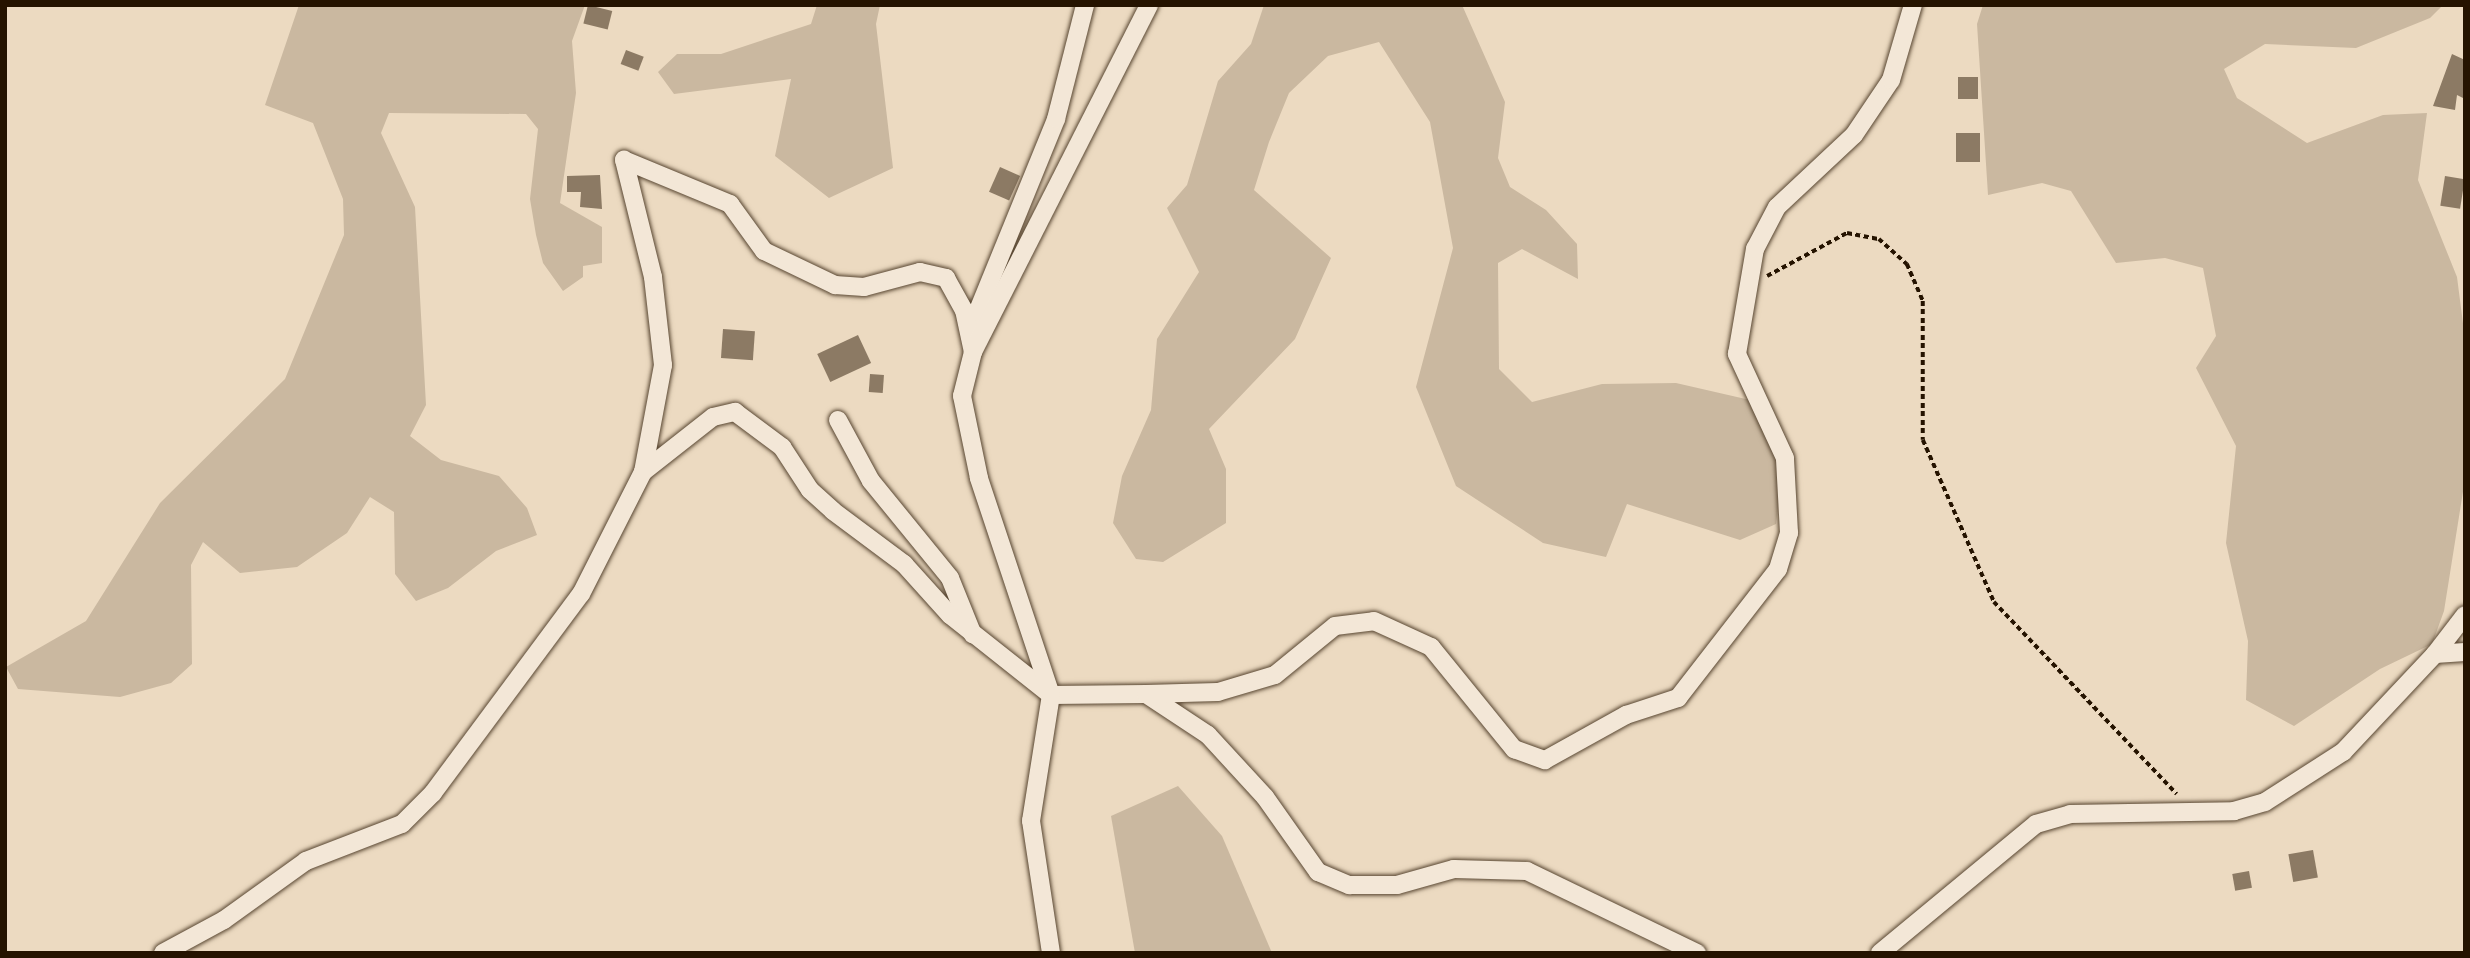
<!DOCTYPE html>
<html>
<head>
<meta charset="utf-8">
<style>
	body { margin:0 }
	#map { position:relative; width:2470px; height:958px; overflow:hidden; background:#ecdac1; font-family:"IM FELL Double Pica",serif }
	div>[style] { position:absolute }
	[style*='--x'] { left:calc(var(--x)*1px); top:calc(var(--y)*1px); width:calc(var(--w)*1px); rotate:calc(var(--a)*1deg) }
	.green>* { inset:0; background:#cab8a0 }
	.building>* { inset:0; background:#8c7a64; transform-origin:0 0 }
	.path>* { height:3.5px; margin-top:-1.75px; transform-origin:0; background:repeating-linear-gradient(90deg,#251300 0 5px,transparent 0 8.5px) }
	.roads { filter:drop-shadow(0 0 2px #574530) drop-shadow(0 0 2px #574530) }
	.minor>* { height:18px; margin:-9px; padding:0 9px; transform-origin:9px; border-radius:9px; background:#f3e7d7 }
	span { translate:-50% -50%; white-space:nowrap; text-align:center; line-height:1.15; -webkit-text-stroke:6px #f3e7d7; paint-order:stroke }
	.frame { position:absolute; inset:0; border:7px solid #251300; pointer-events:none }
</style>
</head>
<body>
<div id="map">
	<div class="green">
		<div style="clip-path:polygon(299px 5px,585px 5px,572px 41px,576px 93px,560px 203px,602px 227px,602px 263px,583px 266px,583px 277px,563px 291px,543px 263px,536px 235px,530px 199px,538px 129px,526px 114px,389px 113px,381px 133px,415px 207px,426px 405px,410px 436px,441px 460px,499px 476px,527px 508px,537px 535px,496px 551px,448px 588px,416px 601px,395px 574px,394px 512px,370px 497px,347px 533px,297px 567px,240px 573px,203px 542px,191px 565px,192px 664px,171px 683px,120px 697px,18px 689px,6px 667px,86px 621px,160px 503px,285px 379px,344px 235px,343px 199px,313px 123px,265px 105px)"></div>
		<div style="clip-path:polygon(817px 5px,880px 5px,876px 24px,893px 168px,829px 198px,775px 156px,791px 79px,674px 94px,658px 72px,677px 54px,721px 54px,811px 24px)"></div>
		<div style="clip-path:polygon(1264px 5px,1462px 5px,1505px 102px,1498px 158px,1510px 187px,1546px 210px,1577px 244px,1578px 279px,1522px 249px,1498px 263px,1499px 369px,1532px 402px,1602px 384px,1676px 383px,1750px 400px,1783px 468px,1776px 524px,1740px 540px,1627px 504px,1606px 557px,1543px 543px,1456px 486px,1416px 387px,1453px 248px,1430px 122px,1379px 42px,1328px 56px,1289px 93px,1269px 142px,1254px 190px,1331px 258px,1295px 339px,1209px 429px,1226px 469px,1226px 523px,1163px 562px,1136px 559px,1113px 523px,1122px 476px,1151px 410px,1157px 339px,1199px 272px,1167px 208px,1187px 185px,1218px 81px,1251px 44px)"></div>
		<div style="clip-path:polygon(1983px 5px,2443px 5px,2430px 18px,2356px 48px,2265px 44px,2224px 69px,2237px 98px,2307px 143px,2383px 115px,2427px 113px,2418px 180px,2457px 277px,2465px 339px,2465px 479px,2444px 611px,2432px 644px,2380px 669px,2294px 726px,2246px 700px,2248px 641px,2226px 543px,2236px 446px,2196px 368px,2216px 336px,2203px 268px,2165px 258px,2116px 263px,2071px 191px,2042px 183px,1988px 195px,1977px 24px)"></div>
		<div style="clip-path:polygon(1178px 786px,1222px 836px,1272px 953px,1135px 953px,1111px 816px)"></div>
	</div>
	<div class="building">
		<div style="left:588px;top:5px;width:25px;height:19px;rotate:14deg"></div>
		<div style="left:626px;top:50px;width:19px;height:15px;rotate:21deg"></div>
		<div style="clip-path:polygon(2452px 54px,2465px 60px,2465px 99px,2457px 95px,2455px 110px,2433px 106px)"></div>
		<div style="left:1958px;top:77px;width:20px;height:22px"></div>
		<div style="left:1956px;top:133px;width:24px;height:29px"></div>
		<div style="left:1000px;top:167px;width:22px;height:27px;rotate:24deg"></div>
		<div style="clip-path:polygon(600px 175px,602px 209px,580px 207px,581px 192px,567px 192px,567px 176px)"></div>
		<div style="left:2445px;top:176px;width:20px;height:30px;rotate:9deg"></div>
		<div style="left:723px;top:329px;width:32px;height:29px;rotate:4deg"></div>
		<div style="left:858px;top:335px;width:31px;height:45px;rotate:65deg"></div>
		<div style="left:870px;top:374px;width:14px;height:18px;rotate:4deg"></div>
		<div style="left:2313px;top:850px;width:28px;height:25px;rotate:80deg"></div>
		<div style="left:2249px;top:871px;width:17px;height:17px;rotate:80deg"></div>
	</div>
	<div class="path">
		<div style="--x:1767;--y:276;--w:91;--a:-28.3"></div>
		<div style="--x:1847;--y:233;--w:33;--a:11"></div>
		<div style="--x:1879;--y:239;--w:38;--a:42"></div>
		<div style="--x:1907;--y:264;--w:40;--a:66.6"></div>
		<div style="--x:1923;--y:301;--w:139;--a:90"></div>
		<div style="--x:1923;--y:440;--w:177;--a:66.3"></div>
		<div style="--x:1994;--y:602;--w:265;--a:46.4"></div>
	</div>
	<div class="roads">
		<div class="minor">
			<div style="--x:970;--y:330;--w:228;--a:-67.8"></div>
			<div style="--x:1056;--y:119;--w:118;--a:-75.7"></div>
			<div style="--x:838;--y:420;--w:69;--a:61.6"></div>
			<div style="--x:871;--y:481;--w:125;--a:50.8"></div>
			<div style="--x:950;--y:578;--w:61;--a:68"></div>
			<div style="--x:643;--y:472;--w:89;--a:-38.2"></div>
			<div style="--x:713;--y:417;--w:23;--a:-13"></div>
			<div style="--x:735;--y:412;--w:59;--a:36.7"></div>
			<div style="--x:782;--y:447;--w:51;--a:56.9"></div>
			<div style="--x:810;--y:490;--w:31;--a:42"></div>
			<div style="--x:833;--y:511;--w:89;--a:36.7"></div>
			<div style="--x:904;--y:564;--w:69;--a:48"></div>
			<div style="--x:950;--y:615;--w:129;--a:38.4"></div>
			<div style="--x:1051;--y:695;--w:95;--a:-0.6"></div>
			<div style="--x:1146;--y:694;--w:74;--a:33.5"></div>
			<div style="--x:1208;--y:735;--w:84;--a:47.4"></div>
			<div style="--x:1265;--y:797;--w:92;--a:54.8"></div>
			<div style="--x:1318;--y:872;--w:34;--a:23"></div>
			<div style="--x:1349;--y:885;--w:48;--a:0"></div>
			<div style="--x:1397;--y:885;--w:59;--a:-15.7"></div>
			<div style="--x:1454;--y:869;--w:73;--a:1.6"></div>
			<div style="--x:1527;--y:871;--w:189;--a:25.8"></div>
			<div style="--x:2435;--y:654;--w:49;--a:-52.4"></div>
			<div style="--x:1146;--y:694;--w:72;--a:-1.6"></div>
			<div style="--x:1218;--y:692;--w:59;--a:-16.6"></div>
			<div style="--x:1275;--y:675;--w:77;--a:-39.2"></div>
			<div style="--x:1335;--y:626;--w:39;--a:-7"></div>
			<div style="--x:1374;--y:621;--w:63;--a:24.5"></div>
			<div style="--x:1431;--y:647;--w:132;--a:50.9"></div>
			<div style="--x:1514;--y:749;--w:33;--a:20"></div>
			<div style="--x:1545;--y:760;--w:93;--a:-29.1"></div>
			<div style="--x:1626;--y:715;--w:55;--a:-18.1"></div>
			<div style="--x:1678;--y:698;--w:163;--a:-52.2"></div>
			<div style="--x:1778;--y:569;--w:38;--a:-73"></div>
			<div style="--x:1789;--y:533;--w:75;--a:-93.1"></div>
			<div style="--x:1785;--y:458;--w:115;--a:-114.8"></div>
			<div style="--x:1737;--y:354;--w:107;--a:-80.3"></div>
			<div style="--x:1755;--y:249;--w:47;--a:-62.4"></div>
			<div style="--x:1777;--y:207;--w:105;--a:-43.1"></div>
			<div style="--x:1854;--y:135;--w:66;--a:-56.1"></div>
			<div style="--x:1891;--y:80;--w:78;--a:-73.7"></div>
			<div style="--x:163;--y:953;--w:69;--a:-28.4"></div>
			<div style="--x:224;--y:920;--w:101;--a:-35.7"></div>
			<div style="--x:306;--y:861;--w:103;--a:-21.1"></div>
			<div style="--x:402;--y:824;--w:44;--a:-45"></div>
			<div style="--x:433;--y:793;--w:248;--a:-53.4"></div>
			<div style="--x:581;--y:594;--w:137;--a:-63.1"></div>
			<div style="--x:643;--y:472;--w:109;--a:-79.4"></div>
			<div style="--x:663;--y:365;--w:89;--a:-96.5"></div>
			<div style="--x:653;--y:277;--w:121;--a:-103.9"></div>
			<div style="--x:624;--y:160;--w:115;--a:22.5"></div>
			<div style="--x:730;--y:204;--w:58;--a:54.1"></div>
			<div style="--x:764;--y:251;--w:79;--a:25.6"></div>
			<div style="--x:835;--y:285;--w:29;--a:4"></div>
			<div style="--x:864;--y:287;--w:58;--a:-15"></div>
			<div style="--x:920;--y:272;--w:27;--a:13"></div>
			<div style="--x:946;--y:278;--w:37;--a:61"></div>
			<div style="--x:964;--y:310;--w:43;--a:77.9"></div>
			<div style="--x:1051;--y:953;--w:134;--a:-98.6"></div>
			<div style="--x:1031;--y:821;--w:128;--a:-81"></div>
			<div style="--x:1051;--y:695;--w:229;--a:-108.4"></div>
			<div style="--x:979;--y:478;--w:84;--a:-101.7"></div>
			<div style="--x:962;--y:396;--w:45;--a:-76"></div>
			<div style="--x:973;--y:352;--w:389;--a:-63.1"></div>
			<div style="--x:1880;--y:953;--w:202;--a:-39.6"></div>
			<div style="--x:2036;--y:824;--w:35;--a:-16"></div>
			<div style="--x:2070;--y:814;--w:164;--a:-1"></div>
			<div style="--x:2234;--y:811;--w:32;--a:-16"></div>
			<div style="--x:2265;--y:802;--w:93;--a:-32.7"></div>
			<div style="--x:2343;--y:752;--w:134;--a:-46.8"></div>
			<div style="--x:2435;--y:654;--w:30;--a:-4"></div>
		</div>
	</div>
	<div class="frame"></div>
</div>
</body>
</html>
